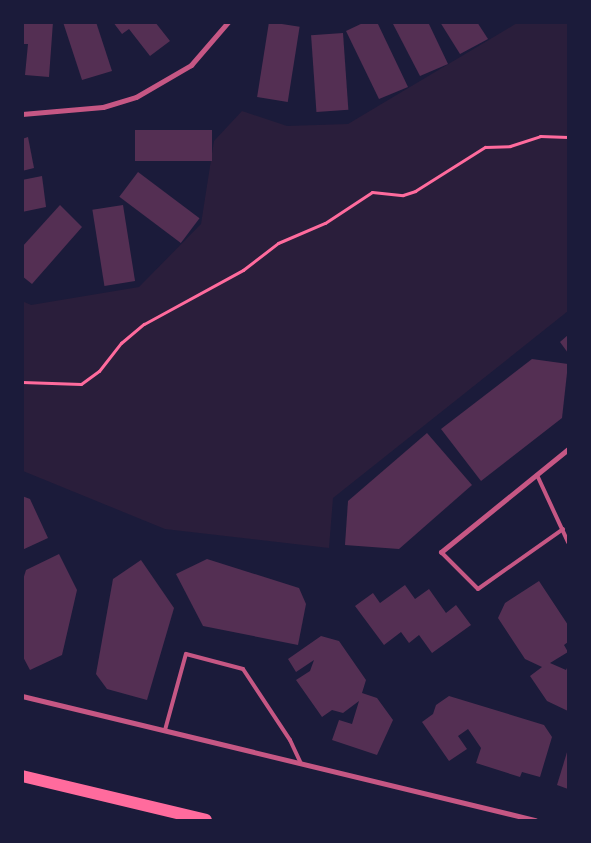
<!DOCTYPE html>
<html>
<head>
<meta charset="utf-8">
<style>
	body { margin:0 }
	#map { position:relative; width:591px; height:843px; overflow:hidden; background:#1b1b3a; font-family:Roboto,sans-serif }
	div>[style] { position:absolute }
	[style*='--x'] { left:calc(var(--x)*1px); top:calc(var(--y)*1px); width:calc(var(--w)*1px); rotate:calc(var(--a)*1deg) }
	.green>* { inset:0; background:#2a1e3b }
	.building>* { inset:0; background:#542f53; transform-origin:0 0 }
	.path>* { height:3px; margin:-1.5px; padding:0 1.5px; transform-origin:1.5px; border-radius:1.5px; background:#ff6b9d }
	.service>* { height:4px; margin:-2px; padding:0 2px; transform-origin:2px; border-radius:2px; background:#c65784 }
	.minor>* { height:5px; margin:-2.5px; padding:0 2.5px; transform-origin:2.5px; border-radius:2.5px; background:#c65784 }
	.primary>* { height:12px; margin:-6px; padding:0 6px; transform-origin:6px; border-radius:6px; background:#ff6b9d }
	span { translate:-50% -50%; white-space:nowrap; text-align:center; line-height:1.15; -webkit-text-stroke:4.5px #1b1b3a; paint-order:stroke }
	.frame { position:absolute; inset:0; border:24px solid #1b1b3a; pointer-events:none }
</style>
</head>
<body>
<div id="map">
	<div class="green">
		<div style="clip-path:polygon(517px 23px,568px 23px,568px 311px,333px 498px,329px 548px,165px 529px,23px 471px,22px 301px,31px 305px,139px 287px,201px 224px,214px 141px,242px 111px,287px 126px,348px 124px)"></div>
	</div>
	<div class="building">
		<div style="clip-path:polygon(22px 22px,53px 22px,49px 77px,25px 75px,28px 44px,22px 44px)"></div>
		<div style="clip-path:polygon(63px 22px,96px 22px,112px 71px,82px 80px)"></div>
		<div style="clip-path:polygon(113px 22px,155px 22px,170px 41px,150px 56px,129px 29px,122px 34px)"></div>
		<div style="left:269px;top:22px;width:31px;height:76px;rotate:9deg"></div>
		<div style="clip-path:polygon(365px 22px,377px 22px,408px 87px,379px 99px,346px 31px)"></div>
		<div style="clip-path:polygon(392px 22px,428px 22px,448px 64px,420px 76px)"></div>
		<div style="clip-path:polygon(440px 22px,477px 22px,488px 39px,460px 54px)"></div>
		<div style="left:343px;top:33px;width:77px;height:32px;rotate:86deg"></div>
		<div style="left:212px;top:130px;width:31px;height:77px;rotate:90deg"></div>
		<div style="clip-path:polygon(28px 137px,34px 168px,22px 171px,22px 139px)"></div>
		<div style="left:138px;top:172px;width:77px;height:31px;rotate:37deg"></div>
		<div style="clip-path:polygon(42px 176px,46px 207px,22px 212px,22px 180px)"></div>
		<div style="clip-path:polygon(60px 205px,82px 227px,32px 284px,22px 276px,22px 247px)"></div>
		<div style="left:123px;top:205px;width:77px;height:31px;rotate:81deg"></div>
		<div style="clip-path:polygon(568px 335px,568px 353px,560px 342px)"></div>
		<div style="clip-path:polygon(532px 359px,568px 364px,562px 418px,481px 481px,441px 429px)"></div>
		<div style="clip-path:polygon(427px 433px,472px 485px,399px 549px,345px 545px,348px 501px)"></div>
		<div style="clip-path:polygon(22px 496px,30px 499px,48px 538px,22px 550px)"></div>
		<div style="clip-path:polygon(59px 554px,77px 590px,62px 655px,30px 670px,22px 655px,22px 583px,26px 570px)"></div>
		<div style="clip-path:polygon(207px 559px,299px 588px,306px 604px,298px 645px,203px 626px,176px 574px)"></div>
		<div style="clip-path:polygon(141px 560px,174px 608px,147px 700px,107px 689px,96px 674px,113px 579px)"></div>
		<div style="clip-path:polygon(539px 581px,568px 625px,568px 642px,564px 645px,568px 652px,550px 663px,566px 670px,568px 666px,568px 711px,547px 701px,530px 676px,542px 667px,525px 659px,498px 618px,505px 603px)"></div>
		<div style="clip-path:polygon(405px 585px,415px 599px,429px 589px,446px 613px,456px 605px,471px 625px,432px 653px,419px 635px,409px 643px,401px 632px,384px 645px,355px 606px,373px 593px,380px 603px)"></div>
		<div style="clip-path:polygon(321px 636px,339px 641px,366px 680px,362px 693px,377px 698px,393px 720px,377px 755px,332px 740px,339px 720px,352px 724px,359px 701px,343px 713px,332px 710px,322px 717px,296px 680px,310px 671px,314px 660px,296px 672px,288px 659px)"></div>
		<div style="clip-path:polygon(449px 696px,544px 725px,552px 737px,540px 777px,522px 772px,520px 777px,476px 763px,481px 748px,468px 729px,458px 736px,467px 749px,449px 761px,422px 722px,433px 714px,436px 705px)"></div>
		<div style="clip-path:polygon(568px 749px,568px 789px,557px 785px)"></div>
	</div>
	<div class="path">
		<div style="--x:22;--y:382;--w:59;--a:1.9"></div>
		<div style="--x:81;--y:384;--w:22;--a:-36"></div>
		<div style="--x:99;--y:371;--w:36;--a:-52"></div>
		<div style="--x:121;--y:343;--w:30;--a:-40"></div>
		<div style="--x:144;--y:324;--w:113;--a:-28.6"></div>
		<div style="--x:243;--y:270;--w:44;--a:-37.6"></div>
		<div style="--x:278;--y:243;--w:51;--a:-23.1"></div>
		<div style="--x:325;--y:223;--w:56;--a:-33.4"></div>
		<div style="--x:372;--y:192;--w:31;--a:6"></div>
		<div style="--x:403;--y:195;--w:13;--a:-18"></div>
		<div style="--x:415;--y:191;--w:83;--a:-32.2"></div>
		<div style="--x:485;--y:147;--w:25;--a:-2"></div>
		<div style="--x:510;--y:146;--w:32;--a:-18"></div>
		<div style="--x:540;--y:136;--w:28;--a:2"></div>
	</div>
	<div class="service">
		<div style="--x:537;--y:475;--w:74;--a:65.2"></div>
		<div style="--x:441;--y:552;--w:52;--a:45"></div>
		<div style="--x:478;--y:589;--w:104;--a:-35.2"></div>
		<div style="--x:165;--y:730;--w:79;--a:-74.6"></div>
		<div style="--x:186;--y:654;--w:59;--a:14.7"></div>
		<div style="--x:243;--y:669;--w:85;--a:56.5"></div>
		<div style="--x:290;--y:740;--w:26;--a:65"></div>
	</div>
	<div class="minor">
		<div style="--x:22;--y:114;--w:81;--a:-4.9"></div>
		<div style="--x:103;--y:107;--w:34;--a:-17"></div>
		<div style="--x:136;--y:97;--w:64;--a:-30.2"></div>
		<div style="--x:191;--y:65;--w:57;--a:-49.3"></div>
		<div style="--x:441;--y:552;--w:164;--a:-39"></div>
		<div style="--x:22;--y:696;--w:528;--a:13.59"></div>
	</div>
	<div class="primary">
		<div style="--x:22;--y:776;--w:189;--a:13.4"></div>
	</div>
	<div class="frame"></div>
</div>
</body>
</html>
